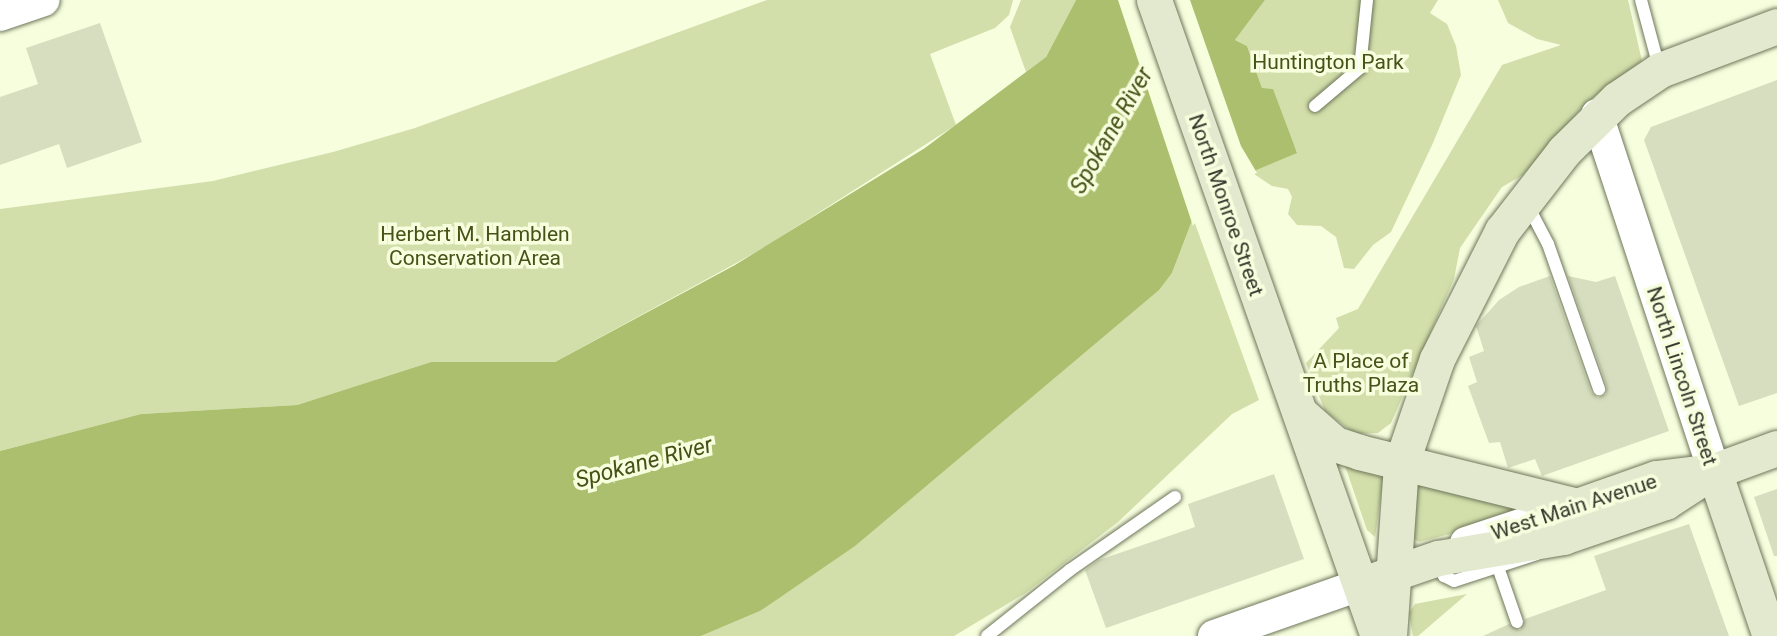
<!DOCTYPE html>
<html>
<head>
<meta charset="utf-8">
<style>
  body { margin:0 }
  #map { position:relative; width:1777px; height:636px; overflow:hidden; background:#f6fede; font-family:Roboto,sans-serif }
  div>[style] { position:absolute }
  .green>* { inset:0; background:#d2dfaa }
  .water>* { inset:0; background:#acbf6f }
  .pier>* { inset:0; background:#f6fede }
  .building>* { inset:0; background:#d6debf }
  .roads { filter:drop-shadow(0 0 2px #6e765a) drop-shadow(0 0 2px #6e765a) }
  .service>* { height:12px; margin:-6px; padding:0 6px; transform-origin:6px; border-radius:6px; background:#fff }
  .tertiary>* { height:32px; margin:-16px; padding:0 16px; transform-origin:16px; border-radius:16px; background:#fff }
  .secondary>* { height:35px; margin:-17.5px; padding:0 17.5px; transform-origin:17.5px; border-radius:17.5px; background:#e3e9ce }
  span { translate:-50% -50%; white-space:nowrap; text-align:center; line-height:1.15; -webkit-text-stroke:7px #f6fede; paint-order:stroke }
  .park-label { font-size:21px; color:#475218 }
  .street-label { font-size:21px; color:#35382c }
  .water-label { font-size:23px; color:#465117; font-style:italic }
</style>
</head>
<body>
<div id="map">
  <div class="green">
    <i style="clip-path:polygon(767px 0,1013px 0,1009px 15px,995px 28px,930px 54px,956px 125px,760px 250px,555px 362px,431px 362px,297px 405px,141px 414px,0 451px,0 209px,213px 181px,333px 152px,415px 128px)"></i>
    <i style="clip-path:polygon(1021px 0,1076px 0,1046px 57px,1026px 72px,1010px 27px)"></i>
    <i style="clip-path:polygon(1265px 0,1438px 0,1430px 13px,1447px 24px,1456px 46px,1461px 75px,1433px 143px,1391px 232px,1373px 245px,1354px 269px,1344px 268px,1336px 237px,1321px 226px,1297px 225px,1288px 214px,1292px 197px,1288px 189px,1272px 186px,1251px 172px,1297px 152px,1262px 88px,1247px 46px,1235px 40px)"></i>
    <i style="clip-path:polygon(1498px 0,1628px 0,1642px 61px,1587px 102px,1523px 175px,1502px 187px,1460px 248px,1454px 279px,1391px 423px,1378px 433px,1355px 434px,1325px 411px,1306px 363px,1339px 328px,1336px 318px,1358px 309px,1502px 65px,1561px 45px,1537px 39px,1508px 23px)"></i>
    <i style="clip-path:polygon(1193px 218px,1259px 400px,1232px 414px,1118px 522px,1024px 594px,954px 636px,701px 636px,760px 611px,1158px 290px,1172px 273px)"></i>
    <i style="clip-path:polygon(1343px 460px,1384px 473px,1375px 537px,1367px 530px)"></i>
    <i style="clip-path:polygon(1419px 483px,1526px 507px,1527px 514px,1419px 542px,1413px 538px,1413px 489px)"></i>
    <i style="clip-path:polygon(1467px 594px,1418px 636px,1413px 636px,1409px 613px,1415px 604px)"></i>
  </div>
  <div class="water">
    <i style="clip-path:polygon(1076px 0,1265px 0,1235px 40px,1247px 46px,1262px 88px,1273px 89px,1297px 153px,1230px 181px,1193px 218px,1172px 273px,1159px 290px,855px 546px,760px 611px,701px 636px,0 636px,0 451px,141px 414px,297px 405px,431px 362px,555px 362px,735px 265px,925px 148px,1046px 57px)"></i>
  </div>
  <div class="pier">
    <i style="clip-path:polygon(1118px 0,1190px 0,1241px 146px,1257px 173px,1231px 184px,1205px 208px,1193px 226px)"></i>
  </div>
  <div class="building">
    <i style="clip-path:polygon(100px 23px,142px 142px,67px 168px,59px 144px,0 165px,0 97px,38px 84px,26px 48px)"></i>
    <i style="clip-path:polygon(1777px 80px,1777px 393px,1739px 406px,1644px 140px,1651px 127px)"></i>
    <i style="clip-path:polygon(1550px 276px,1591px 392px,1598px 398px,1606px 394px,1607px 386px,1568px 276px,1596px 282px,1615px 276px,1669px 431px,1542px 476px,1535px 459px,1508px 468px,1500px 442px,1489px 443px,1468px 386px,1477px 382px,1469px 357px,1484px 351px,1476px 326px,1499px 300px,1519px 287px)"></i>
    <i style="clip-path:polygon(1274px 474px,1304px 559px,1106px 628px,1085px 570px,1099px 560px,1195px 527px,1188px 504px)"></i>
    <i style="clip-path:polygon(1777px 489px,1777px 556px,1774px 556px,1754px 497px)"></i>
    <i style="clip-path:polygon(1689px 524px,1729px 636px,1483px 636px,1509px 624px,1520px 630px,1525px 619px,1606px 590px,1594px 556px)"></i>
  </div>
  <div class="roads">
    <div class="service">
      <i style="left:1641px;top:0;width:69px;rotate:75deg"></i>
      <i style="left:1315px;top:106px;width:59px;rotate:-40.2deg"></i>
      <i style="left:1360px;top:68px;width:68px;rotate:-84.1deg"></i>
      <i style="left:1527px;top:204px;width:45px;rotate:62.3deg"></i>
      <i style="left:1548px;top:244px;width:154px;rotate:70.6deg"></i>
      <i style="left:1439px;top:559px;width:18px;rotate:74deg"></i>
      <i style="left:1444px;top:576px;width:11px;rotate:27deg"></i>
      <i style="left:1454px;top:581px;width:87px;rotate:-18deg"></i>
      <i style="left:1499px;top:570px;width:55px;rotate:70.9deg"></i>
      <i style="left:987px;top:636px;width:106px;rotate:-38.5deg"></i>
      <i style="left:1070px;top:570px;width:128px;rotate:-34.8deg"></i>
    </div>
    <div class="tertiary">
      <i style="left:0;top:15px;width:46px;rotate:-18.8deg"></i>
      <i style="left:1597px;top:115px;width:375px;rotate:71.8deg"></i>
      <i style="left:1466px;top:543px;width:117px;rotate:-18.4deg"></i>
      <i style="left:1214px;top:636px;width:155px;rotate:-19.3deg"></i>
    </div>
    <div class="secondary">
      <i style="left:1154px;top:0;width:674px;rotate:70.6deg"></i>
      <i style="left:1300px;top:413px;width:47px;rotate:41.5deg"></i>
      <i style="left:1335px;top:444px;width:25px;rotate:18deg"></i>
      <i style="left:1359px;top:452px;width:225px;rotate:13.9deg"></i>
      <i style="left:1577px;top:506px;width:84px;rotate:-19.5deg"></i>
      <i style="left:1656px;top:478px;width:58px;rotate:-6.9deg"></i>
      <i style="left:1714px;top:471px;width:67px;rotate:-20.1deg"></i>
      <i style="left:1714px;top:471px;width:174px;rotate:71.3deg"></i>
      <i style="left:1374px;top:580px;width:68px;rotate:-19deg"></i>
      <i style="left:1438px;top:558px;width:127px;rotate:-9.5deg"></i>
      <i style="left:1563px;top:537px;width:108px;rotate:-18.9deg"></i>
      <i style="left:1665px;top:502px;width:48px;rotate:-33deg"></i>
      <i style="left:1389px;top:636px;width:172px;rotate:-86deg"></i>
      <i style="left:1401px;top:464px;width:111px;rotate:-71.1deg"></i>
      <i style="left:1437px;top:359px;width:144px;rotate:-63.1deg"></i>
      <i style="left:1502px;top:231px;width:101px;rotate:-52.2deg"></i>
      <i style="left:1564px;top:151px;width:74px;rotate:-44.5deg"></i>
      <i style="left:1617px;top:99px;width:52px;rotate:-34deg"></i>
      <i style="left:1660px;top:70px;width:125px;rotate:-20.6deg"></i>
    </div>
  </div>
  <div class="park-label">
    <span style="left:1328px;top:62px">Huntington Park</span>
    <span style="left:475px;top:246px">Herbert M. Hamblen<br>Conservation Area</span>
    <span style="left:1361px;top:373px">A Place of<br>Truths Plaza</span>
  </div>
  <div class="street-label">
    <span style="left:1226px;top:205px;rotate:71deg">North Monroe Street</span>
    <span style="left:1682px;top:376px;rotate:72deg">North Lincoln Street</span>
    <span style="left:1574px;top:507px;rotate:-18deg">West Main Avenue</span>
  </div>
  <div class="water-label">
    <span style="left:1112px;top:131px;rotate:-60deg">Spokane River</span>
    <span style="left:644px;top:463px;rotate:-15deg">Spokane River</span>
  </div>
</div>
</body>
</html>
